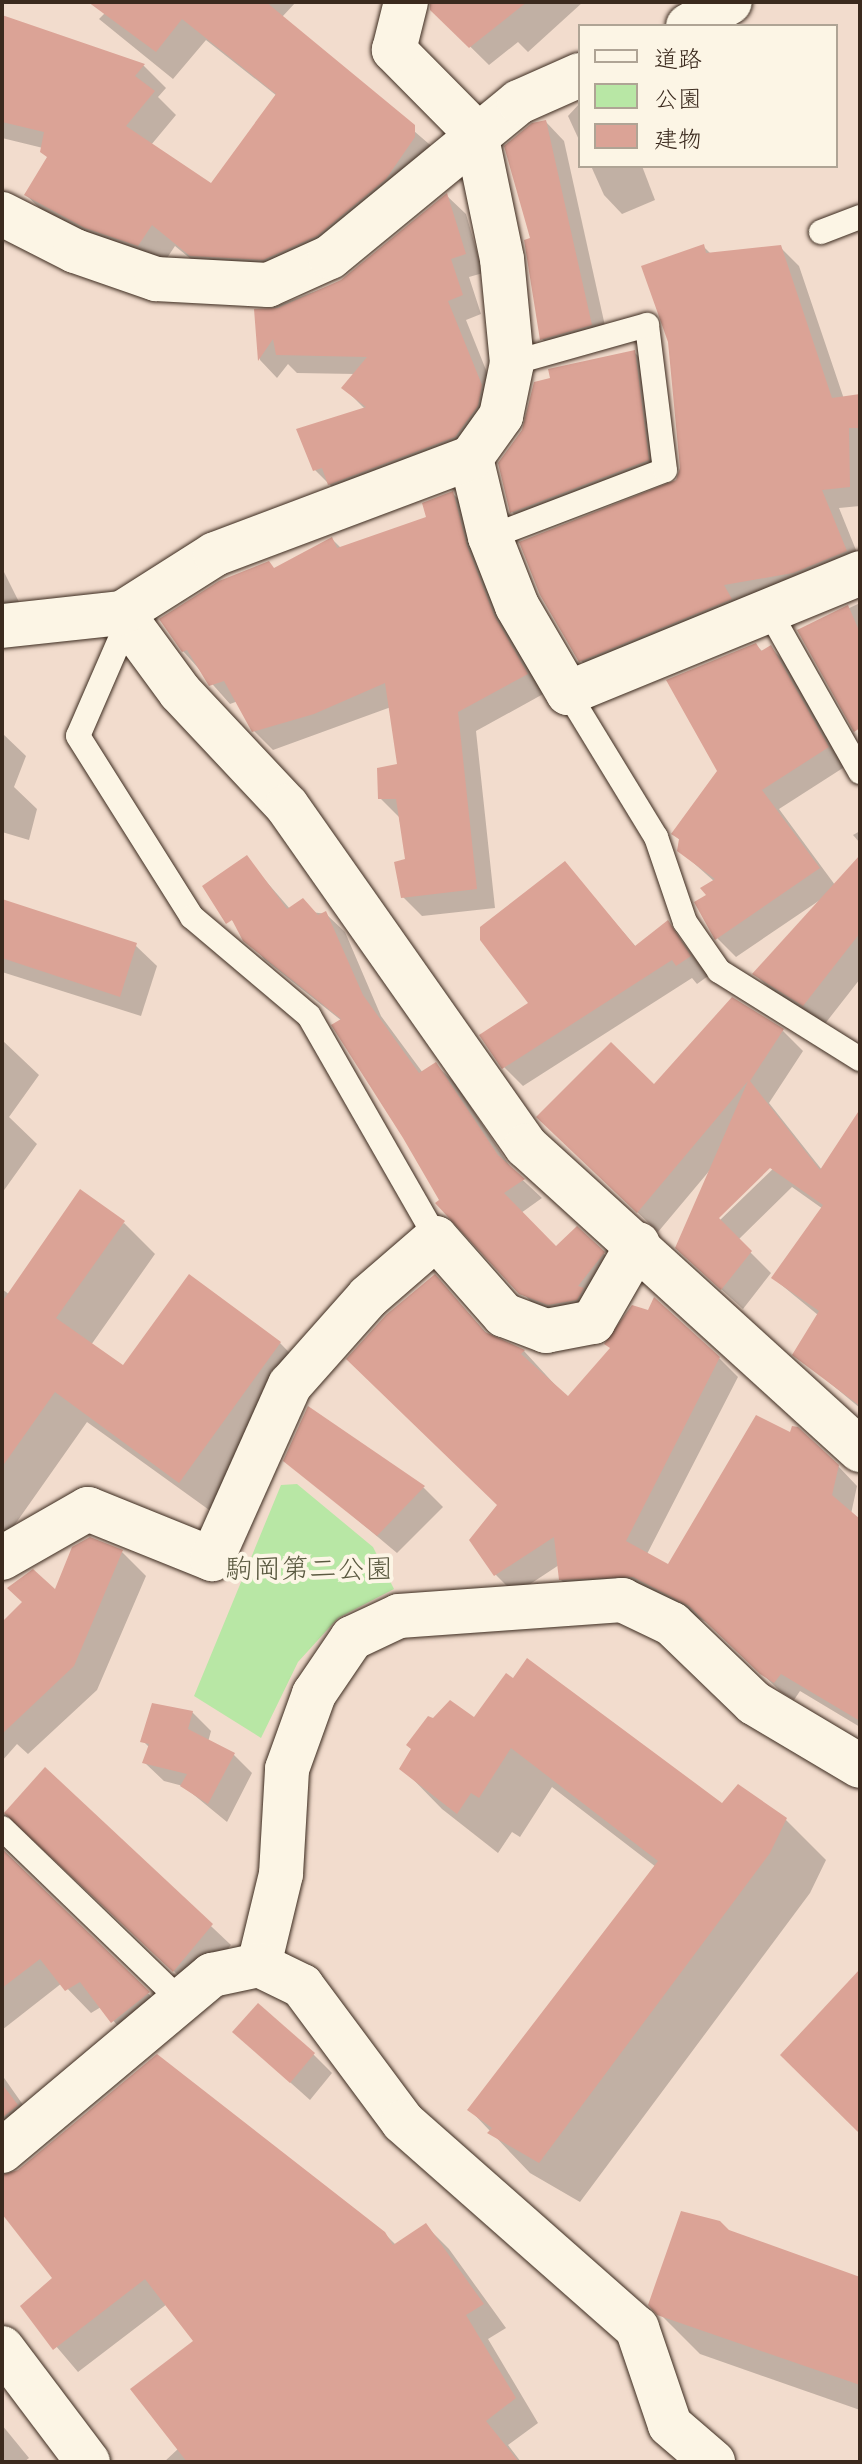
<!DOCTYPE html>
<html>
<head>
<meta charset="utf-8">
<style>
  body { margin:0 }
  #map { position:relative; width:862px; height:2464px; overflow:hidden; background:#f2dccd; font-family:Itim,"Klee One",sans-serif }
  div>[style] { position:absolute }
  .green>* { inset:0; background:#b8e7a5 }
  .shadow>* { inset:0; background:#0003 }
  .building>* { inset:0; background:#dba396 }
  .roads { filter:drop-shadow(0 0 2px #3b2a1e) drop-shadow(0 0 2px #3b2a1e) }
  .service>* { height:24px; margin:-12px; padding:0 12px; transform-origin:12px; border-radius:12px; background:#fcf5e5 }
  .minor>* { height:44px; margin:-22px; padding:0 22px; transform-origin:22px; border-radius:22px; background:#fcf5e5 }
  .secondary>* { height:44px; margin:-22px; padding:0 22px; transform-origin:22px; border-radius:22px; background:#fcf5e5 }
  span { translate:-50% -50%; white-space:nowrap; text-align:center; line-height:1.15; -webkit-text-stroke:8px #fcf5e5; paint-order:stroke }
  .park-label { font-size:28px; color:#5a5940 }
  .frame { position:absolute; inset:0; border:4px solid #3b2a1e; pointer-events:none }
  .legend { position:absolute; left:578px; top:24px; width:260px; height:144px; box-sizing:border-box; background:#fcf5e5; border:2px solid #afa495; margin:0; padding:10px 14px; list-style:none; font-size:24px; color:#3b2a1e }
  .legend li { display:flex; align-items:center; gap:16px; height:40px }
  .legend b { width:40px; border:2px solid #afa495 }
</style>
</head>
<body>
<div id="map">
  <div class="green">
    <i style="clip-path:polygon(297px 1484px,373px 1547px,394px 1589px,338px 1618px,298px 1662px,261px 1738px,194px 1696px,281px 1485px)"></i>
  </div>
  <div class="shadow">
    <i style="clip-path:polygon(116px 2px,296px 2px,282px 17px,436px 150px,339px 258px,214px 278px,175px 246px,161px 267px,49px 217px,26px 195px,49px 158px,43px 148px,2px 138px,2px 17px,144px 66px,166px 88px,158px 97px,176px 115px,151px 145px,211px 185px,277px 96px,206px 40px,173px 79px,99px 19px)"></i>
    <i style="clip-path:polygon(434px 2px,583px 2px,528px 52px,518px 42px,489px 65px,432px 9px)"></i>
    <i style="clip-path:polygon(580px 103px,580px 142px,568px 116px)"></i>
    <i style="clip-path:polygon(546px 122px,564px 141px,609px 344px,561px 357px,542px 339px)"></i>
    <i style="clip-path:polygon(591px 166px,642px 166px,655px 200px,622px 214px,604px 195px)"></i>
    <i style="clip-path:polygon(447px 196px,466px 214px,483px 273px,469px 277px,481px 314px,466px 320px,500px 405px,496px 425px,334px 489px,315px 470px,366px 410px,344px 388px,355px 374px,297px 373px,288px 364px,277px 378px,260px 360px,256px 314px,342px 281px)"></i>
    <i style="clip-path:polygon(703px 246px,712px 255px,780px 247px,799px 266px,844px 399px,860px 396px,860px 506px,839px 508px,860px 560px,599px 679px,580px 660px,681px 476px)"></i>
    <i style="clip-path:polygon(634px 352px,653px 371px,667px 479px,531px 531px,512px 512px,524px 431px,553px 380px,550px 370px)"></i>
    <i style="clip-path:polygon(453px 494px,472px 512px,545px 693px,476px 731px,495px 908px,422px 916px,403px 897px,407px 860px,399px 817px,380px 798px,399px 766px,391px 707px,273px 750px,254px 731px,238px 701px,230px 704px,183px 651px,275px 570px,332px 539px,341px 548px,429px 518px)"></i>
    <i style="clip-path:polygon(2px 568px,19px 602px,2px 610px)"></i>
    <i style="clip-path:polygon(860px 603px,860px 729px,800px 631px)"></i>
    <i style="clip-path:polygon(756px 645px,763px 652px,771px 648px,790px 667px,846px 766px,779px 809px,835px 885px,860px 858px,860px 979px,824px 1025px,775px 994px,755px 974px,820px 900px,736px 957px,717px 938px,709px 895px,715px 882px,679px 850px,681px 841px,673px 834px,719px 771px)"></i>
    <i style="clip-path:polygon(2px 733px,26px 756px,14px 787px,37px 809px,29px 840px,2px 832px)"></i>
    <i style="clip-path:polygon(860px 831px,860px 843px,853px 835px)"></i>
    <i style="clip-path:polygon(246px 858px,290px 909px,326px 914px,345px 932px,381px 1016px,423px 1073px,436px 1065px,455px 1083px,513px 1171px,542px 1198px,521px 1213px,556px 1249px,603px 1253px,622px 1271px,597px 1304px,540px 1312px,441px 1200px,342px 1021px,264px 959px,205px 887px)"></i>
    <i style="clip-path:polygon(565px 864px,637px 948px,668px 922px,708px 976px,697px 984px,692px 978px,523px 1086px,504px 1067px,531px 1004px)"></i>
    <i style="clip-path:polygon(2px 901px,135px 945px,157px 966px,141px 1016px,2px 972px)"></i>
    <i style="clip-path:polygon(evenodd,783px 1031px,803px 1051px,769px 1103px,822px 1170px,860px 1113px,860px 1408px,795px 1354px,818px 1315px,773px 1278px,823px 1209px,792px 1187px,738px 1240px,771px 1273px,743px 1309px,698px 1268px,710px 1170px,658px 1232px,559px 1137px,654px 1087px,783px 1031px,776px 1160px,779px 1163px,718px 1222px,718px 1216px,776px 1160px)"></i>
    <i style="clip-path:polygon(2px 1040px,39px 1075px,9px 1117px,37px 1144px,2px 1193px)"></i>
    <i style="clip-path:polygon(124px 1223px,155px 1254px,91px 1345px,123px 1367px,280px 1343px,311px 1375px,212px 1512px,87px 1422px,4px 1540px,2px 1289px,10px 1295px)"></i>
    <i style="clip-path:polygon(453px 1296px,488px 1335px,524px 1351px,568px 1399px,719px 1358px,738px 1377px,647px 1554px,669px 1566px,838px 1466px,857px 1486px,851px 1514px,860px 1521px,860px 1727px,800px 1691px,794px 1700px,781px 1692px,710px 1624px,653px 1596px,579px 1598px,560px 1579px,559px 1565px,515px 1594px,496px 1575px,471px 1540px,499px 1506px)"></i>
    <i style="clip-path:polygon(309px 1409px,424px 1488px,443px 1507px,397px 1553px,286px 1460px)"></i>
    <i style="clip-path:polygon(90px 1539px,122px 1552px,146px 1576px,97px 1690px,28px 1754px,17px 1744px,2px 1761px,2px 1625px,24px 1603px,9px 1588px,33px 1571px,56px 1593px)"></i>
    <i style="clip-path:polygon(192px 1712px,211px 1731px,208px 1742px,233px 1754px,252px 1773px,227px 1822px,183px 1786px,164px 1781px,145px 1763px,150px 1748px,143px 1741px)"></i>
    <i style="clip-path:polygon(475px 1719px,722px 1806px,786px 1820px,826px 1860px,810px 1893px,580px 2202px,530px 2173px,470px 2110px,656px 1867px,552px 1787px,520px 1837px,512px 1832px,498px 1853px,442px 1809px,402px 1768px)"></i>
    <i style="clip-path:polygon(46px 1770px,231px 1945px,193px 1989px,25px 1832px)"></i>
    <i style="clip-path:polygon(2px 1849px,172px 2017px,136px 2046px,101px 2007px,91px 2013px,62px 1983px,2px 2030px)"></i>
    <i style="clip-path:polygon(234px 2032px,313px 2054px,332px 2073px,310px 2100px)"></i>
    <i style="clip-path:polygon(2px 2075px,40px 2129px,9px 2156px,2px 2175px,384px 2233px,396px 2245px,425px 2225px,449px 2249px,506px 2328px,488px 2339px,538px 2423px,508px 2445px,521px 2462px,164px 2462px,179px 2448px,195px 2341px,167px 2304px,78px 2372px,22px 2306px,55px 2278px,2px 2211px)"></i>
    <i style="clip-path:polygon(728px 2232px,860px 2279px,860px 2410px,700px 2354px,659px 2313px)"></i>
    <i style="clip-path:polygon(2px 2425px,29px 2458px,24px 2462px,2px 2462px)"></i>
  </div>
  <div class="building">
    <i style="clip-path:polygon(88px 2px,266px 2px,415px 125px,415px 137px,386px 179px,317px 236px,263px 260px,190px 256px,152px 225px,138px 246px,85px 228px,24px 195px,47px 157px,40px 152px,44px 132px,2px 122px,2px 15px,145px 64px,135px 76px,155px 91px,126px 126px,211px 183px,276px 94px,182px 19px,156px 52px)"></i>
    <i style="clip-path:polygon(430px 2px,527px 2px,469px 48px,430px 10px)"></i>
    <i style="clip-path:polygon(546px 120px,592px 325px,540px 340px,524px 240px,530px 238px,504px 146px,532px 123px)"></i>
    <i style="clip-path:polygon(447px 193px,466px 254px,451px 259px,463px 295px,448px 301px,482px 385px,478px 406px,455px 437px,328px 485px,322px 468px,313px 471px,296px 429px,366px 407px,341px 388px,367px 357px,276px 355px,273px 339px,258px 361px,254px 309px,278px 308px,341px 280px)"></i>
    <i style="clip-path:polygon(704px 244px,706px 253px,781px 245px,832px 398px,860px 394px,860px 428px,849px 428px,850px 487px,822px 490px,847px 551px,793px 573px,724px 585px,732px 599px,579px 662px,540px 595px,519px 542px,676px 480px,680px 468px,668px 342px,641px 266px)"></i>
    <i style="clip-path:polygon(635px 350px,649px 460px,510px 513px,498px 463px,522px 430px,534px 382px,550px 378px,548px 369px)"></i>
    <i style="clip-path:polygon(453px 491px,467px 546px,494px 615px,528px 674px,458px 712px,477px 889px,401px 898px,394px 862px,405px 859px,396px 799px,378px 799px,377px 768px,397px 764px,385px 683px,314px 714px,252px 732px,224px 681px,209px 686px,187px 650px,182px 652px,159px 619px,219px 581px,269px 561px,274px 568px,332px 537px,337px 548px,426px 517px,422px 503px)"></i>
    <i style="clip-path:polygon(848px 605px,860px 633px,860px 728px,854px 732px,797px 630px)"></i>
    <i style="clip-path:polygon(756px 643px,761px 651px,771px 645px,829px 747px,762px 790px,820px 868px,715px 940px,694px 902px,706px 895px,700px 888px,715px 879px,677px 851px,679px 839px,671px 834px,717px 771px,666px 680px)"></i>
    <i style="clip-path:polygon(247px 855px,287px 909px,303px 898px,318px 915px,326px 911px,363px 995px,419px 1073px,436px 1062px,498px 1155px,525px 1179px,504px 1193px,556px 1246px,577px 1226px,605px 1252px,578px 1286px,584px 1288px,577px 1300px,548px 1305px,519px 1294px,435px 1203px,439px 1200px,403px 1138px,331px 1025px,341px 1019px,243px 941px,232px 920px,226px 924px,202px 886px)"></i>
    <i style="clip-path:polygon(860px 855px,860px 933px,803px 1006px,752px 974px)"></i>
    <i style="clip-path:polygon(565px 861px,635px 946px,668px 920px,691px 956px,676px 966px,672px 960px,502px 1069px,479px 1035px,528px 1003px,480px 940px,480px 927px)"></i>
    <i style="clip-path:polygon(2px 899px,137px 943px,120px 997px,2px 958px)"></i>
    <i style="clip-path:polygon(732px 997px,784px 1029px,750px 1081px,820px 1170px,860px 1109px,860px 1406px,792px 1355px,819px 1311px,771px 1278px,823px 1205px,770px 1168px,719px 1218px,752px 1251px,721px 1290px,675px 1248px,748px 1081px,637px 1213px,536px 1117px,611px 1042px,654px 1084px)"></i>
    <i style="clip-path:polygon(80px 1189px,125px 1221px,56px 1318px,123px 1365px,189px 1274px,281px 1342px,179px 1483px,55px 1392px,2px 1467px,2px 1302px)"></i>
    <i style="clip-path:polygon(435px 1274px,485px 1332px,525px 1350px,521px 1354px,568px 1396px,610px 1348px,604px 1344px,632px 1305px,648px 1310px,654px 1297px,720px 1357px,626px 1541px,668px 1564px,756px 1415px,790px 1432px,792px 1426px,798px 1427px,839px 1465px,832px 1495px,860px 1519px,860px 1721px,781px 1674px,774px 1683px,760px 1674px,689px 1606px,633px 1577px,559px 1580px,554px 1537px,494px 1576px,469px 1540px,497px 1505px,346px 1359px,386px 1315px)"></i>
    <i style="clip-path:polygon(308px 1406px,425px 1486px,377px 1536px,283px 1461px)"></i>
    <i style="clip-path:polygon(90px 1537px,123px 1550px,74px 1666px,2px 1734px,2px 1622px,22px 1602px,7px 1588px,33px 1569px,55px 1589px,72px 1547px)"></i>
    <i style="clip-path:polygon(527px 1658px,722px 1803px,738px 1784px,787px 1818px,770px 1853px,539px 2163px,487px 2133px,492px 2128px,467px 2110px,658px 1861px,511px 1748px,479px 1798px,471px 1793px,457px 1814px,399px 1769px,411px 1749px,406px 1745px,428px 1716px,433px 1718px,450px 1700px,474px 1717px,506px 1673px,513px 1678px)"></i>
    <i style="clip-path:polygon(152px 1703px,193px 1711px,188px 1729px,235px 1753px,208px 1804px,180px 1786px,187px 1774px,142px 1763px,149px 1744px,140px 1742px)"></i>
    <i style="clip-path:polygon(45px 1767px,213px 1924px,173px 1972px,4px 1813px)"></i>
    <i style="clip-path:polygon(2px 1849px,150px 1992px,111px 2023px,80px 1982px,65px 1991px,40px 1959px,2px 1988px)"></i>
    <i style="clip-path:polygon(860px 1969px,860px 2134px,780px 2055px)"></i>
    <i style="clip-path:polygon(258px 2003px,315px 2053px,290px 2083px,232px 2032px)"></i>
    <i style="clip-path:polygon(157px 2054px,385px 2232px,393px 2245px,426px 2223px,484px 2304px,466px 2315px,516px 2398px,486px 2421px,519px 2462px,187px 2462px,130px 2389px,193px 2341px,145px 2279px,53px 2350px,20px 2306px,52px 2278px,2px 2214px,2px 2175px,18px 2170px)"></i>
    <i style="clip-path:polygon(2px 2084px,18px 2105px,2px 2118px)"></i>
    <i style="clip-path:polygon(681px 2211px,720px 2221px,729px 2230px,860px 2277px,860px 2385px,657px 2315px,648px 2305px)"></i>
  </div>
  <div class="roads">
    <div class="service">
      <i style="left:821px;top:232px;width:42px;rotate:-21deg"></i>
      <i style="left:490px;top:537px;width:187px;rotate:-20.9deg"></i>
      <i style="left:665px;top:470px;width:146px;rotate:-97.1deg"></i>
      <i style="left:647px;top:325px;width:140px;rotate:164.3deg"></i>
      <i style="left:769px;top:611px;width:185px;rotate:60.5deg"></i>
      <i style="left:128px;top:621px;width:125px;rotate:113.5deg"></i>
      <i style="left:78px;top:736px;width:214px;rotate:57.8deg"></i>
      <i style="left:192px;top:917px;width:153px;rotate:40.2deg"></i>
      <i style="left:309px;top:1016px;width:256px;rotate:60.2deg"></i>
      <i style="left:568px;top:693px;width:169px;rotate:58.6deg"></i>
      <i style="left:656px;top:837px;width:90px;rotate:71.2deg"></i>
      <i style="left:685px;top:922px;width:60px;rotate:55.2deg"></i>
      <i style="left:719px;top:971px;width:166px;rotate:32deg"></i>
      <i style="left:2px;top:1828px;width:249px;rotate:44deg"></i>
    </div>
    <div class="minor">
      <i style="left:688px;top:26px;width:48px;rotate:-29.7deg"></i>
      <i style="left:2px;top:214px;width:82px;rotate:26.9deg"></i>
      <i style="left:75px;top:251px;width:86px;rotate:19.1deg"></i>
      <i style="left:156px;top:279px;width:112px;rotate:3.1deg"></i>
      <i style="left:268px;top:285px;width:68px;rotate:-24.3deg"></i>
      <i style="left:330px;top:257px;width:244px;rotate:-39.4deg"></i>
      <i style="left:519px;top:102px;width:67px;rotate:-23.9deg"></i>
      <i style="left:471px;top:458px;width:81px;rotate:76.5deg"></i>
      <i style="left:490px;top:537px;width:74px;rotate:68.6deg"></i>
      <i style="left:517px;top:606px;width:101px;rotate:59.6deg"></i>
      <i style="left:568px;top:693px;width:316px;rotate:-22.3deg"></i>
      <i style="left:122px;top:613px;width:98px;rotate:53.7deg"></i>
      <i style="left:180px;top:692px;width:156px;rotate:46.8deg"></i>
      <i style="left:287px;top:806px;width:416px;rotate:54.9deg"></i>
      <i style="left:526px;top:1146px;width:452px;rotate:42.3deg"></i>
      <i style="left:2px;top:626px;width:121px;rotate:-6.2deg"></i>
      <i style="left:122px;top:613px;width:110px;rotate:-32.4deg"></i>
      <i style="left:215px;top:554px;width:273px;rotate:-20.6deg"></i>
      <i style="left:471px;top:458px;width:52px;rotate:-54.5deg"></i>
      <i style="left:501px;top:416px;width:54px;rotate:-78.3deg"></i>
      <i style="left:512px;top:363px;width:104px;rotate:-95.5deg"></i>
      <i style="left:502px;top:259px;width:129px;rotate:-101.7deg"></i>
      <i style="left:476px;top:133px;width:117px;rotate:-134.7deg"></i>
      <i style="left:394px;top:50px;width:49px;rotate:-76deg"></i>
      <i style="left:2px;top:1558px;width:99px;rotate:-29.7deg"></i>
      <i style="left:88px;top:1509px;width:134px;rotate:22deg"></i>
      <i style="left:212px;top:1559px;width:191px;rotate:-65.9deg"></i>
      <i style="left:290px;top:1385px;width:118px;rotate:-48.4deg"></i>
      <i style="left:368px;top:1297px;width:90px;rotate:-40.9deg"></i>
      <i style="left:436px;top:1238px;width:103px;rotate:48.6deg"></i>
      <i style="left:504px;top:1315px;width:45px;rotate:20.9deg"></i>
      <i style="left:546px;top:1331px;width:48px;rotate:-10.8deg"></i>
      <i style="left:593px;top:1322px;width:90px;rotate:-60deg"></i>
      <i style="left:259px;top:1965px;width:94px;rotate:-76.4deg"></i>
      <i style="left:281px;top:1874px;width:105px;rotate:-86.7deg"></i>
      <i style="left:287px;top:1769px;width:80px;rotate:-70.2deg"></i>
      <i style="left:314px;top:1694px;width:68px;rotate:-55.8deg"></i>
      <i style="left:352px;top:1638px;width:52px;rotate:-25.1deg"></i>
      <i style="left:399px;top:1616px;width:224px;rotate:-4.1deg"></i>
      <i style="left:622px;top:1600px;width:55px;rotate:25.6deg"></i>
      <i style="left:672px;top:1624px;width:114px;rotate:43.9deg"></i>
      <i style="left:754px;top:1703px;width:123px;rotate:30.7deg"></i>
      <i style="left:2px;top:2151px;width:274px;rotate:-40deg"></i>
      <i style="left:212px;top:1975px;width:48px;rotate:-12deg"></i>
      <i style="left:259px;top:1965px;width:48px;rotate:26deg"></i>
      <i style="left:302px;top:1986px;width:169px;rotate:53.4deg"></i>
      <i style="left:403px;top:2122px;width:312px;rotate:41.4deg"></i>
      <i style="left:637px;top:2328px;width:102px;rotate:71.2deg"></i>
      <i style="left:670px;top:2425px;width:57px;rotate:40.7deg"></i>
    </div>
    <div class="secondary">
      <i style="left:2px;top:2348px;width:143px;rotate:53deg"></i>
    </div>
  </div>
  <div class="park-label">
    <span style="left:309px;top:1568px">駒岡第二公園</span>
  </div>
  <div class="frame"></div>
  <ul class="legend">
  <li><b style="height:10px;background:#fcf5e5"></b>道路</li>
  <li><b style="height:22px;background:#b8e7a5"></b>公園</li>
  <li><b style="height:22px;background:#dba396"></b>建物</li>
  </ul>
</div>
</body>
</html>
